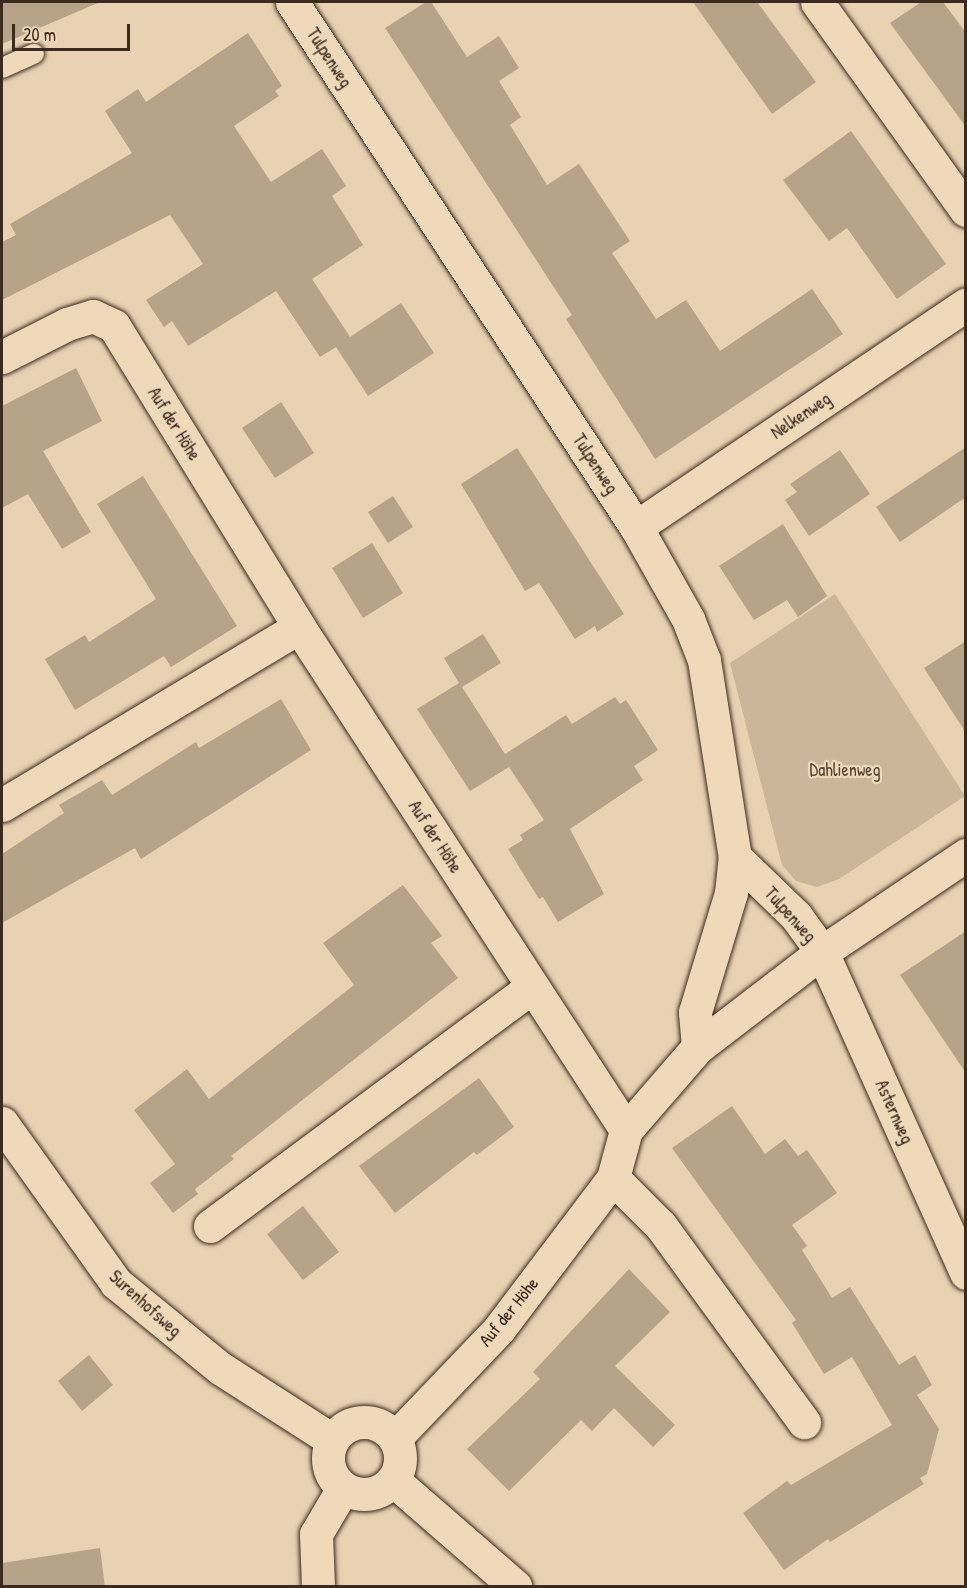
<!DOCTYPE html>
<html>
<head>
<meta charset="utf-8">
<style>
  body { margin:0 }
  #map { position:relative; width:967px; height:1588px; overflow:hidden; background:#e8d2b2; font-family:"Patrick Hand",sans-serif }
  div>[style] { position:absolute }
  .green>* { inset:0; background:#cbb699 }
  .building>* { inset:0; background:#b7a388 }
  .roads { filter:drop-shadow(0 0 2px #3b2a1e) drop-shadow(0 0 2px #3b2a1e) }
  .service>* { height:20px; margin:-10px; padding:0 10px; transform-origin:10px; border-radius:10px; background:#efd9b8 }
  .minor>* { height:33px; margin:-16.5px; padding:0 16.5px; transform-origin:16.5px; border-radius:16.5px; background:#efd9b8 }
  .minor>.ring { margin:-16.5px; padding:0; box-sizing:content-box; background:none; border:33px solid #efd9b8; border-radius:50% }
  span { translate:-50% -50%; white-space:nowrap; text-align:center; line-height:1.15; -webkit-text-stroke:4.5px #efd9b8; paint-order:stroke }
  .street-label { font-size:18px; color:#3b2a1e }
  .park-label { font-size:18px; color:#584637 }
  .frame { position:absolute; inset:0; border:3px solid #3b2a1e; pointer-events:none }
  .scale { position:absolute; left:12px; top:24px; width:118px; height:27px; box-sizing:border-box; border:3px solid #3b2a1e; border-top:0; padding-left:8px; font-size:18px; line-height:21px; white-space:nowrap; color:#3b2a1e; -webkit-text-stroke:4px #efd9b8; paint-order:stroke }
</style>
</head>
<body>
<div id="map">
  <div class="green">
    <i style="clip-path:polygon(835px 594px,965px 796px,839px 879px,817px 887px,796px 881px,782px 865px,730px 663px)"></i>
  </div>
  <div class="building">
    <i style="clip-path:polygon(2px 2px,100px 2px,2px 44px)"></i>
    <i style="clip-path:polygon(426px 2px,431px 2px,467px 57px,499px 36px,519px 68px,499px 81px,521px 117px,510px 125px,547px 185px,579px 164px,630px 241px,612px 253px,656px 319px,686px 300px,720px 351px,812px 289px,843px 334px,655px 459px,566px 319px,572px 315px,385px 28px)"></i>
    <i style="clip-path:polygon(693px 2px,757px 2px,816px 82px,772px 114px)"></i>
    <i style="clip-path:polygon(921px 2px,943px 2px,966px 33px,966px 127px,890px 23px)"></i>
    <i style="clip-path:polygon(248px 33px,282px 86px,275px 91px,279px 96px,234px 126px,271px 182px,322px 149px,346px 186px,332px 196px,363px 245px,312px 279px,350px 337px,401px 303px,434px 353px,368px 396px,336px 347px,320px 357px,276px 291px,188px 346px,172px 321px,164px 327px,146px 300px,203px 264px,170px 215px,2px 300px,2px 242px,16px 235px,10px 224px,132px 153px,105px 111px,138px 89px,146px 102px)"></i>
    <i style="clip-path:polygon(851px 131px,946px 264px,897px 299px,847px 228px,829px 241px,783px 180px)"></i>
    <i style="clip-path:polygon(76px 368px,102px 421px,43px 451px,91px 532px,62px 549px,28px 494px,2px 508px,2px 406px)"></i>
    <i style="clip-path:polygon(281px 402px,314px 453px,275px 478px,242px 428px)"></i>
    <i style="clip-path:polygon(966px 447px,966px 497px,900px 542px,876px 507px)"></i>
    <i style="clip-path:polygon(517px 448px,624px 614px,597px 632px,595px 626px,575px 639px,539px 583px,525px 591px,461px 484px)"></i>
    <i style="clip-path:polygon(840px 450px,870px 494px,809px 536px,785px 500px,797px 492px,790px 484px)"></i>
    <i style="clip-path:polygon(143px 476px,237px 626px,171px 667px,164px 656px,75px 710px,45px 659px,85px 635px,89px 642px,156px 599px,97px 504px)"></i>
    <i style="clip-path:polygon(393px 496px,413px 527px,388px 543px,368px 512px)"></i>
    <i style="clip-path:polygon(783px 524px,827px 596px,798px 617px,787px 600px,754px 620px,719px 566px)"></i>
    <i style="clip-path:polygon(372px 543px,403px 593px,363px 618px,332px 568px)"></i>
    <i style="clip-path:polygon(483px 634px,501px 663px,462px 687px,505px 754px,566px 715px,572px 724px,615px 697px,620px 704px,626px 700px,658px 750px,634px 766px,643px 780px,570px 829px,604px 894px,558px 922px,543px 897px,539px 899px,508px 849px,523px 840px,520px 835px,544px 820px,509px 767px,470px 791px,417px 709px,459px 683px,444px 658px)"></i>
    <i style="clip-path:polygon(966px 641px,966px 733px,924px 668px)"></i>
    <i style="clip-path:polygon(281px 699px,311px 750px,141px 859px,135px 848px,2px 923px,2px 854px,64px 813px,59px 805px,102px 780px,112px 795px,196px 742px,199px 748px)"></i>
    <i style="clip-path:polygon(403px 885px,442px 936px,431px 943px,458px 978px,231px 1156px,234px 1159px,195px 1189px,198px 1194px,173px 1213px,150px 1183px,175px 1164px,134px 1110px,187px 1069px,209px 1099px,354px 985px,323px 943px)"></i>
    <i style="clip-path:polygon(966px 931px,966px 1073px,900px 975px)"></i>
    <i style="clip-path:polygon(479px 1078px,514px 1127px,477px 1155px,474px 1152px,395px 1213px,359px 1166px)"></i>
    <i style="clip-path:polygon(732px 1106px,765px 1154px,785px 1139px,798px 1156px,807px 1150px,837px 1193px,792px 1225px,807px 1246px,802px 1250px,832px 1298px,850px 1287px,899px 1365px,915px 1355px,932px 1385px,917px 1395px,939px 1429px,927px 1474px,920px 1478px,924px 1484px,830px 1542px,828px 1539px,784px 1570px,743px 1513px,787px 1481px,791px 1485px,892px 1425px,852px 1357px,824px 1374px,792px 1323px,796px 1320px,672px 1148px)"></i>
    <i style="clip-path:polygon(303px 1206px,339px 1252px,303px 1280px,267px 1234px)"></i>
    <i style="clip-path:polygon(629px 1269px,670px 1312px,615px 1366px,675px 1425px,653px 1447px,614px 1408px,592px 1431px,581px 1420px,509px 1491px,467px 1449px,540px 1379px,533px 1372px)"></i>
    <i style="clip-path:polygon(89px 1355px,113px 1385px,82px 1411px,58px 1381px)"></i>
    <i style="clip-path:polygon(100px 1548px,105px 1587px,2px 1587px,2px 1563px)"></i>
  </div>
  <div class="roads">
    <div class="service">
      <i style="left:2px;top:68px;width:35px;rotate:-24deg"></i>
    </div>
    <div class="minor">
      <i style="left:292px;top:2px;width:628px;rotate:56.77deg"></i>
      <i style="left:636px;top:527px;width:106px;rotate:60.5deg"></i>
      <i style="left:688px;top:619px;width:44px;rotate:68.7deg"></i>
      <i style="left:704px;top:660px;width:199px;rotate:81.1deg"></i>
      <i style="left:735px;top:857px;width:85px;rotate:44deg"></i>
      <i style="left:796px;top:916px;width:44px;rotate:54.2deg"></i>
      <i style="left:822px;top:952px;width:352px;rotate:65.8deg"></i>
      <i style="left:817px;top:2px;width:256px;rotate:54.4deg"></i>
      <i style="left:2px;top:357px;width:73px;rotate:-26.9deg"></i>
      <i style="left:67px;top:324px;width:27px;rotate:-17deg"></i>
      <i style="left:93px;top:316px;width:23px;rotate:25deg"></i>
      <i style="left:114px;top:326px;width:353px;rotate:58.4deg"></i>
      <i style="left:299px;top:627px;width:600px;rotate:56.97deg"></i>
      <i style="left:636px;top:527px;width:398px;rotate:-34deg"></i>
      <i style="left:2px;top:805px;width:346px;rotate:-30.9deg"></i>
      <i style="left:698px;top:1047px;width:35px;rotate:-95deg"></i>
      <i style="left:695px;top:1012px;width:124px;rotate:-73.2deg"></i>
      <i style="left:731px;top:893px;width:36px;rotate:-84deg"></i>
      <i style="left:2px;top:1123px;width:196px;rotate:54.5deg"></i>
      <i style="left:116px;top:1283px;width:134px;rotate:39.3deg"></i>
      <i style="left:220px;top:1368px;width:133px;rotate:32.7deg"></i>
      <i style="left:613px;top:1178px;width:68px;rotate:45deg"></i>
      <i style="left:661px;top:1226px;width:243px;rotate:53.9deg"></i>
      <i style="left:210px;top:1226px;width:401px;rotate:-36.6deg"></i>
      <i class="ring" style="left:328px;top:1422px;width:39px;height:39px"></i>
      <i style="left:395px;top:1438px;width:151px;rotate:-46.3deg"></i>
      <i style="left:499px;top:1329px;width:189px;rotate:-52.9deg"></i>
      <i style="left:613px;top:1178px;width:50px;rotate:-74.8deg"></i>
      <i style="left:626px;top:1130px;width:110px;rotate:-49.1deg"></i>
      <i style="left:698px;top:1047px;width:156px;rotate:-37.5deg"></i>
      <i style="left:822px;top:952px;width:174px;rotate:-34deg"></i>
      <i style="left:393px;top:1480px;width:162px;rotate:41deg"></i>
      <i style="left:318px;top:1586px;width:52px;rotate:-92.2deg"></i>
      <i style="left:316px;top:1534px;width:53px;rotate:-59.6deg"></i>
    </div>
  </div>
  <div class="street-label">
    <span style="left:329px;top:58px;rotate:57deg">Tulpenweg</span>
    <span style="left:801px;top:416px;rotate:-34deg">Nelkenweg</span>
    <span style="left:174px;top:424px;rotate:58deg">Auf der Höhe</span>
    <span style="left:595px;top:464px;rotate:57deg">Tulpenweg</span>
    <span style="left:435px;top:837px;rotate:57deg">Auf der Höhe</span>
    <span style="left:790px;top:915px;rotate:48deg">Tulpenweg</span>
    <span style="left:894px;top:1112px;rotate:66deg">Asternweg</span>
    <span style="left:145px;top:1304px;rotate:42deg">Surenhofsweg</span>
    <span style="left:509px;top:1312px;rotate:-51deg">Auf der Höhe</span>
  </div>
  <div class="park-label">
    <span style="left:845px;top:770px">Dahlienweg</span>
  </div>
  <div class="frame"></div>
  <div class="scale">20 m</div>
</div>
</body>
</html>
